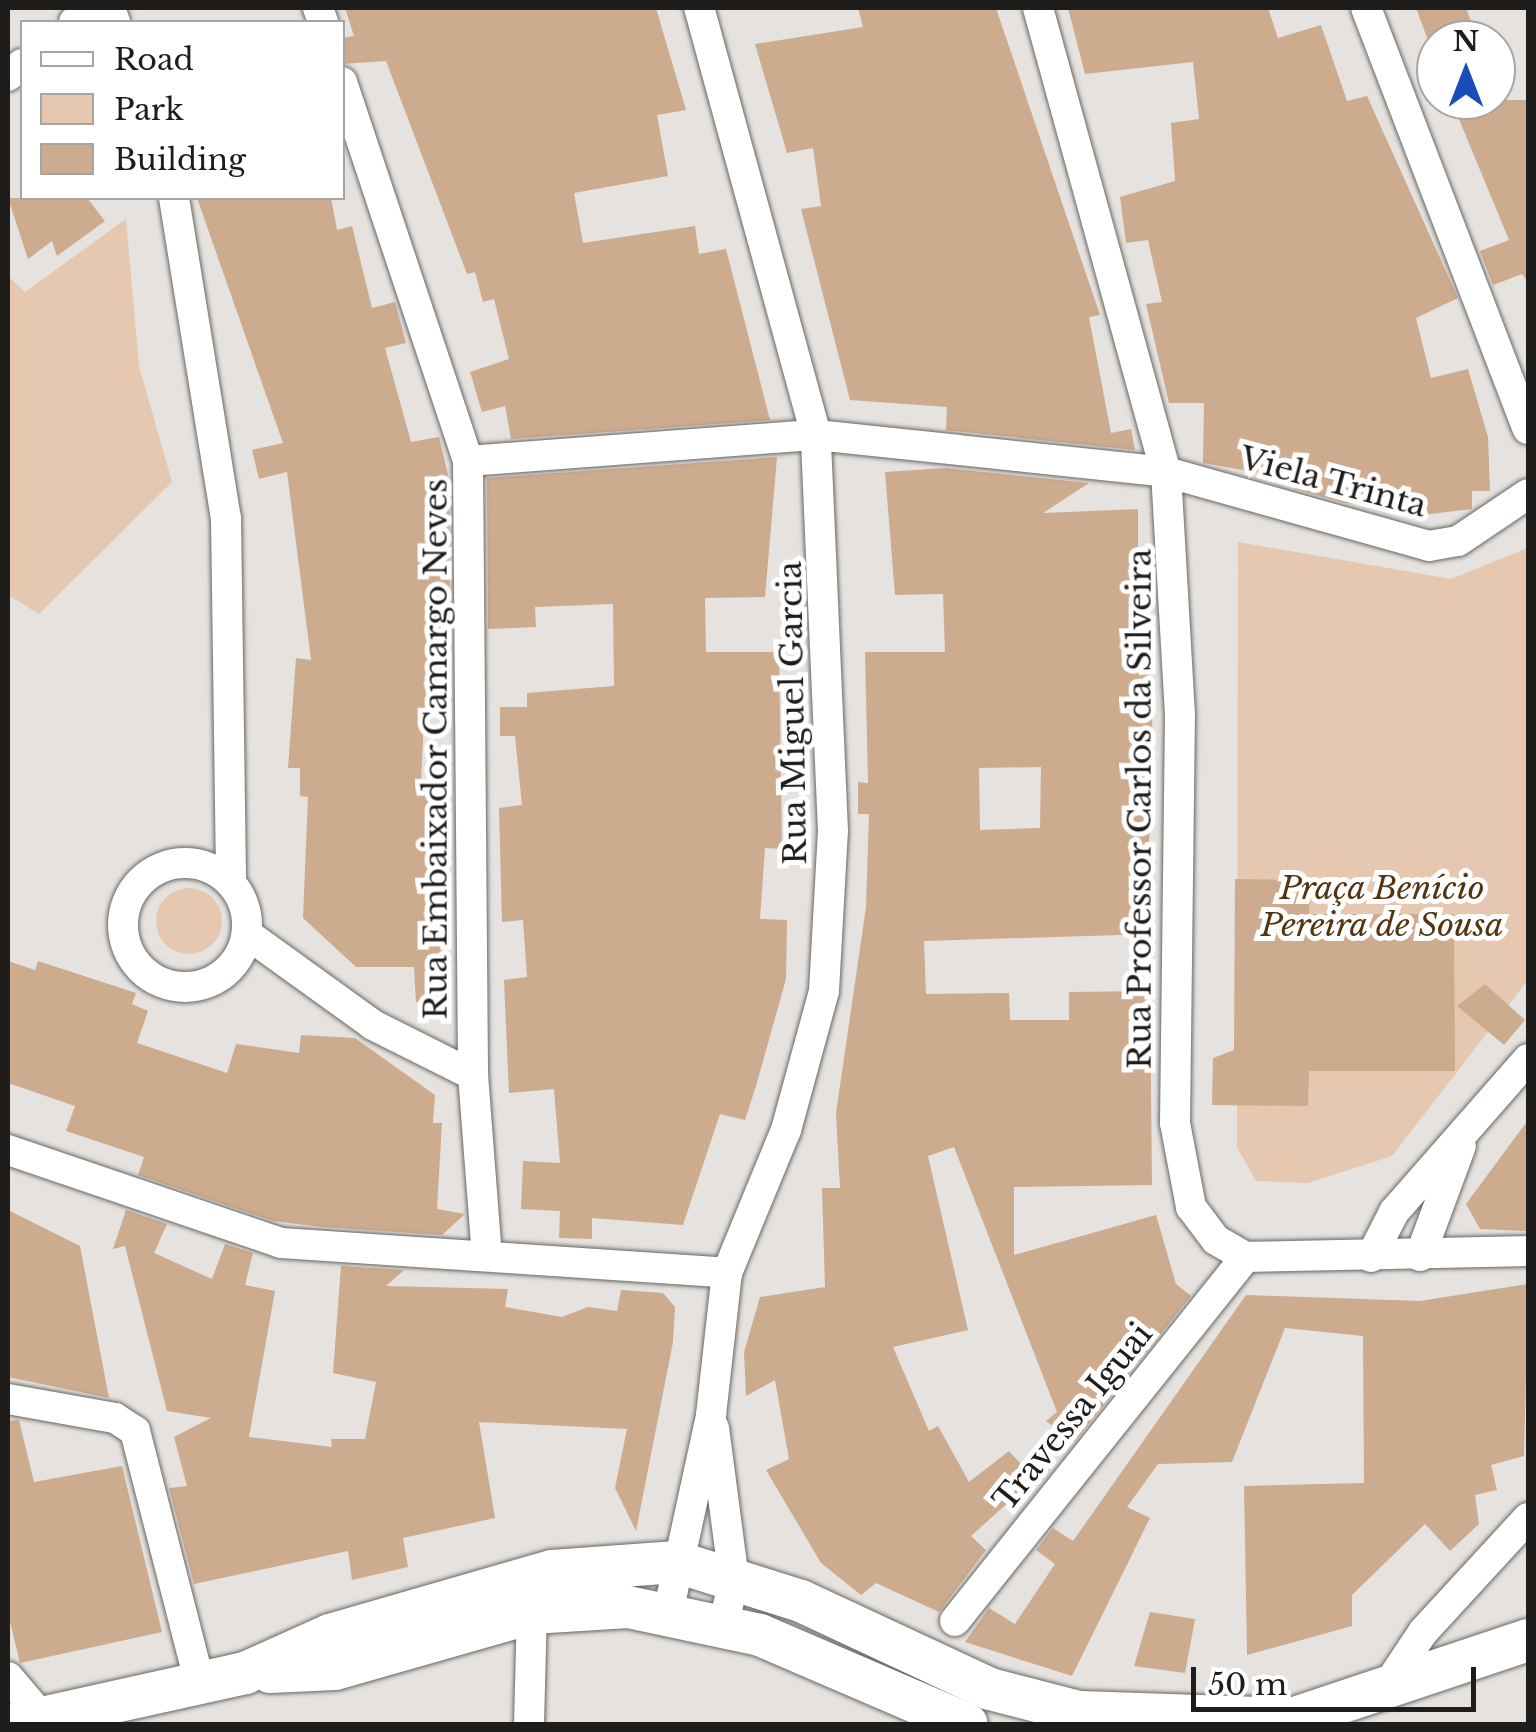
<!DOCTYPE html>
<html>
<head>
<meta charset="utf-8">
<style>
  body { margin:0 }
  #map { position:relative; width:1536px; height:1732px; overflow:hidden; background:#e5e2df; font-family:"Libre Baskerville",serif }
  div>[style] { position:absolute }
  .green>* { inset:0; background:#e5c8af }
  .round { border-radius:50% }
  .building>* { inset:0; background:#ccab8f }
  .roads { filter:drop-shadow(0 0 2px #696764) drop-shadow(0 0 2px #696764) }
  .street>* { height:30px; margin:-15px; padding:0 15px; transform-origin:15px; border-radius:15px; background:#fff }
  .street>.ring { margin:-15px; padding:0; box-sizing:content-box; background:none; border:30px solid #fff; border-radius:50% }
  .secondary>* { height:42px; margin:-21px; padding:0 21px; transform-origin:21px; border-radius:21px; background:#fff }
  span { translate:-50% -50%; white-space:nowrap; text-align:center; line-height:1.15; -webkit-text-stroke:10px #fff; paint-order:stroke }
  .street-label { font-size:32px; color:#1e1d1c }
  .park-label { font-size:32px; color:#533310; font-style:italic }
  .frame { position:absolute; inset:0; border:10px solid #1e1d1c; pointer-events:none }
  .legend { position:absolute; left:20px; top:20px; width:325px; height:180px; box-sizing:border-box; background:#fff; border:2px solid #a5a5a4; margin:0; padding:12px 18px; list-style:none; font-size:30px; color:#1e1d1c }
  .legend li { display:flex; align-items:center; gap:20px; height:50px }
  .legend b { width:50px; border:2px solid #a5a5a4 }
  .north { position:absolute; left:1416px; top:20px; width:100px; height:100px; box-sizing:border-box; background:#fff; border:2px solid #a5a5a4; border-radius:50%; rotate:0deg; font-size:28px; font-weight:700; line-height:40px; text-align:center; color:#1e1d1c }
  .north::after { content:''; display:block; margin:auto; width:35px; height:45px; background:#194cb8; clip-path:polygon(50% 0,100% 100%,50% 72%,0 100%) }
  .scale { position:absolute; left:1191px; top:1667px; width:285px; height:45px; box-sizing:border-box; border:5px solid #1e1d1c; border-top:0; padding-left:12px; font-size:30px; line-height:35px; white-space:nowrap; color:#1e1d1c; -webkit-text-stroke:8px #fff; paint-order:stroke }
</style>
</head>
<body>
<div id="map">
  <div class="green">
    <i style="clip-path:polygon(126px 219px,139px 366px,172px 482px,39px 614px,8px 595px,8px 276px,25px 292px)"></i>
    <i style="clip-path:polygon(1238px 542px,1451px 579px,1528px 548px,1528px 980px,1392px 1156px,1308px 1183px,1256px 1181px,1237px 1147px)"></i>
    <i class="round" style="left:156px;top:888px;width:66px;height:66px"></i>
  </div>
  <div class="building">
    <i style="clip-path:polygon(345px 8px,656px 8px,686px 110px,657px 115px,668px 176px,574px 193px,583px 243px,695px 226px,699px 254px,726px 249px,770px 420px,511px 439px,505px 406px,482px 412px,470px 372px,509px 359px,494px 299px,483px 302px,475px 272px,467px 274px,386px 61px,342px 64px,342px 38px,354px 36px)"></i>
    <i style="clip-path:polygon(858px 8px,996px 8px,1100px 315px,1089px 317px,1111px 433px,1131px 429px,1135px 450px,946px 430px,947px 407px,850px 400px,801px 209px,821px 206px,813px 148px,787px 153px,755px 44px,863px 27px)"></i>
    <i style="clip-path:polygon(1068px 8px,1268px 8px,1278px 38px,1321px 25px,1347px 101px,1367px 96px,1458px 298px,1416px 318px,1431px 378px,1468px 369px,1488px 437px,1490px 491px,1472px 491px,1472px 509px,1414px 516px,1415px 508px,1345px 503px,1295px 489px,1294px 479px,1203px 463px,1204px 403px,1169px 403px,1146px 304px,1162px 302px,1148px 240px,1126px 243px,1120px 197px,1175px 181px,1171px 123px,1199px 119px,1193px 62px,1085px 74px)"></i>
    <i style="clip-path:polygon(1416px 8px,1466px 8px,1478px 40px,1428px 40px)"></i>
    <i style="clip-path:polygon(1451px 100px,1528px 100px,1528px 282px,1522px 274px,1493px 285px,1480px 251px,1509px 240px)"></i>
    <i style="clip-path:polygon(8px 198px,87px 198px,105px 221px,57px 256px,52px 241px,28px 259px)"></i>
    <i style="clip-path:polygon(197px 198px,331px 198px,337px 230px,352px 226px,372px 308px,395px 302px,406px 343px,385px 348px,411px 442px,439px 437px,449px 479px,450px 718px,424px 717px,421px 782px,445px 785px,447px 1002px,416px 1002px,414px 967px,356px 967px,303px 918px,308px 797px,300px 796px,300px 768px,288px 768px,296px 658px,311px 660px,287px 472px,259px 479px,252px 450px,283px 443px)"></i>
    <i style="clip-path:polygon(777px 457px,765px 597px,705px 598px,706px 652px,779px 652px,782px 849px,765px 848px,760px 919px,787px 920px,786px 979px,756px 1086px,745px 1120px,720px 1114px,683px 1225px,592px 1218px,592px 1239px,559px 1238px,560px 1211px,521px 1209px,523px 1161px,560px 1163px,554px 1089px,509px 1093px,504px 980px,527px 977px,523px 920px,502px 922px,499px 808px,522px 805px,515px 736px,500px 736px,500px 707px,527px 707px,527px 693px,614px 686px,613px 604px,535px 607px,536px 627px,488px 629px,487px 478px)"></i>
    <i style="clip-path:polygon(evenodd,945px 468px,1089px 483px,1043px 513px,1138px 509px,1138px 633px,1148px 633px,1155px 784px,1145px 877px,1152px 934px,924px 941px,926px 994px,1009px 993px,1010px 1020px,1069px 1020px,1069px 992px,1150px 991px,1152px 1185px,1014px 1187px,1014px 1255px,1156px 1215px,1176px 1284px,1191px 1296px,1075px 1441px,1046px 1421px,1057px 1412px,954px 1147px,928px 1156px,968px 1330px,893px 1347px,929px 1431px,938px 1426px,969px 1482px,1009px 1451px,1034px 1479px,971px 1536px,986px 1550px,939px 1612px,876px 1583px,861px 1595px,821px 1563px,766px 1470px,789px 1459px,775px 1380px,746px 1396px,744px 1352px,760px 1297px,825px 1287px,822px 1188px,840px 1188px,836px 1113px,866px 907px,869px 814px,858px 814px,858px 782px,868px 783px,865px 652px,945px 652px,943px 594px,895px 595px,885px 472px,945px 468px,1041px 767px,1040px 828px,980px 830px,979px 768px,1041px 767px)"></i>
    <i style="clip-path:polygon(1235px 879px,1310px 880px,1309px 914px,1454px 914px,1455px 1071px,1309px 1071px,1308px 1106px,1212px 1105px,1213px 1058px,1234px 1050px)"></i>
    <i style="clip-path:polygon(8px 961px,35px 970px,38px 961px,136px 993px,132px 1004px,148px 1011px,137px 1043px,227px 1073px,236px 1044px,299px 1053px,301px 1035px,355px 1038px,435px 1095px,433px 1123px,442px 1123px,437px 1209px,465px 1214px,442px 1235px,323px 1227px,273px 1221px,138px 1175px,144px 1157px,66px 1131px,75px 1106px,8px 1083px)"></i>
    <i style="clip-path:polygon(1485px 984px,1525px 1020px,1504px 1045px,1457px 1006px)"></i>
    <i style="clip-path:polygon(1528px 1120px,1528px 1231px,1480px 1229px,1466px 1204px)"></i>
    <i style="clip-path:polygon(8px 1210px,80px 1246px,109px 1398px,8px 1377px)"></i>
    <i style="clip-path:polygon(126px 1210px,167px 1224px,154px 1253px,212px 1279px,225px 1244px,253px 1253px,245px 1285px,275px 1291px,249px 1437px,332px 1447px,331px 1439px,365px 1439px,376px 1382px,333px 1373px,341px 1266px,404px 1270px,386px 1286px,508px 1289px,505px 1307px,562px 1317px,588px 1307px,617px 1311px,621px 1290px,663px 1293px,675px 1307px,673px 1342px,636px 1531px,615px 1488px,627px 1429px,479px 1422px,495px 1518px,403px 1538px,408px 1567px,352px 1580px,348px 1551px,194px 1584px,169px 1488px,187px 1486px,174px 1437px,211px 1418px,167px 1411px,125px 1246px,113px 1249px)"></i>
    <i style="clip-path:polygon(1528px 1284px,1524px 1456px,1491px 1465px,1497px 1490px,1475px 1495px,1479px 1524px,1450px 1551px,1425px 1524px,1352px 1595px,1352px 1626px,1247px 1655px,1244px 1486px,1364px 1483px,1363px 1336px,1285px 1328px,1232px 1462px,1158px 1464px,1127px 1507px,1150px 1518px,1072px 1676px,965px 1642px,989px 1608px,1015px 1624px,1055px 1564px,1036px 1550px,1053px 1528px,1073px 1541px,1246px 1295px,1420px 1301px)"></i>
    <i style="clip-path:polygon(19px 1420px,34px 1482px,122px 1466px,162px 1632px,20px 1663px,8px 1613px,8px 1421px)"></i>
    <i style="clip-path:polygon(1150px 1612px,1195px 1619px,1185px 1673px,1134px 1666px)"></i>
  </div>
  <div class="roads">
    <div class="street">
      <i style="left:110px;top:8px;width:15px;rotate:70deg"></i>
      <i style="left:318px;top:8px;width:15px;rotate:70deg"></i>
      <i style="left:1038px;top:8px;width:481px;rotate:74.6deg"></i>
      <i style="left:1166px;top:472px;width:242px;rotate:86.7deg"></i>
      <i style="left:1180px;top:714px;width:409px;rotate:90.7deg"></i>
      <i style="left:1175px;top:1123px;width:86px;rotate:79.2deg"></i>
      <i style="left:1191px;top:1207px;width:41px;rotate:52.9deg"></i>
      <i style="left:1216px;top:1240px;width:34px;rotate:30deg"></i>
      <i style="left:1246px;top:1257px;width:282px;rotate:-1.2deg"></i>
      <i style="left:1366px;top:8px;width:451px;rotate:69deg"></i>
      <i style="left:74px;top:22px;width:23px;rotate:-38deg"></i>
      <i style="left:8px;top:76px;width:18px;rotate:-41deg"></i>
      <i style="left:342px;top:82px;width:399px;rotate:71.6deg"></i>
      <i style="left:468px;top:461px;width:614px;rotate:89.53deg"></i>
      <i style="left:473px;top:1075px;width:181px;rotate:85.6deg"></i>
      <i style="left:174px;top:198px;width:324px;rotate:80.8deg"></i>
      <i style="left:226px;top:518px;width:363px;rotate:89.2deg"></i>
      <i style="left:468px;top:461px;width:349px;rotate:-4.3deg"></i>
      <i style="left:816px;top:435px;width:352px;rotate:6deg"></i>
      <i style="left:1166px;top:472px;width:273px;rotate:15.7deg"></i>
      <i style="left:1429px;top:546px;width:29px;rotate:-10deg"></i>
      <i style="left:1458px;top:541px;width:84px;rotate:-33.9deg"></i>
      <i class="ring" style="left:123px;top:863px;width:94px;height:94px"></i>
      <i style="left:247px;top:934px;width:155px;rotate:35.8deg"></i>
      <i style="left:373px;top:1025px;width:112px;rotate:26.6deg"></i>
      <i style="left:8px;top:1150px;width:288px;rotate:18.8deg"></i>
      <i style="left:281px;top:1243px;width:447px;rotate:3.8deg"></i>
      <i style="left:1420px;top:1256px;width:117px;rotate:-69.6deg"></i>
      <i style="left:1371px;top:1257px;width:51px;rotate:-62.9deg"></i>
      <i style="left:1394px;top:1212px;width:203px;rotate:-48.8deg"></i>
      <i style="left:8px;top:1399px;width:109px;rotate:10.1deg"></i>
      <i style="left:115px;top:1418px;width:24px;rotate:33deg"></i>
      <i style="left:135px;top:1431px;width:261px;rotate:75.6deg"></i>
      <i style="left:714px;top:1428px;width:153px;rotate:82.5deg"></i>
      <i style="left:734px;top:1580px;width:48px;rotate:103.2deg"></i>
      <i style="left:668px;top:1613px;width:203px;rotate:-77.7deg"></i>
      <i style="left:711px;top:1415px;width:143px;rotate:-83.6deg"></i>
      <i style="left:727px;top:1273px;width:155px;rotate:-67.6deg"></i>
      <i style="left:786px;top:1130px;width:144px;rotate:-74.7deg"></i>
      <i style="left:824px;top:991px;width:160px;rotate:-86.8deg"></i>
      <i style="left:833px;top:831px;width:396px;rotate:-92.5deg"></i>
      <i style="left:816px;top:435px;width:443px;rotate:-105.3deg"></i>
      <i style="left:955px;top:1621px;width:466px;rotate:-51.4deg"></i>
      <i style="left:8px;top:1677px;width:52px;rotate:49.6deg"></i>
      <i style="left:1389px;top:1683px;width:61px;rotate:-56.3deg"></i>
      <i style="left:1423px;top:1632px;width:155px;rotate:-47.4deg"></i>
      <i style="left:529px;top:1724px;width:111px;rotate:-88.5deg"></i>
    </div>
    <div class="secondary">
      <i style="left:270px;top:1672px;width:65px;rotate:-2.6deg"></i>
      <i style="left:335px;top:1669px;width:205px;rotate:-15.9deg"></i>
      <i style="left:532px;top:1613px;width:96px;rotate:-3.6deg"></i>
      <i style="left:628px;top:1607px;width:135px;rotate:12deg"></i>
      <i style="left:760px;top:1635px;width:225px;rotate:23.3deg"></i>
      <i style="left:15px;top:1724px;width:236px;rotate:-12.5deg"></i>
      <i style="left:245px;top:1673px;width:93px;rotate:-24.1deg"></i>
      <i style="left:330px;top:1635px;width:231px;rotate:-16.1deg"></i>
      <i style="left:552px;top:1571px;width:125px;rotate:-4.1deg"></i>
      <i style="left:677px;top:1562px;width:130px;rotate:17.5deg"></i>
      <i style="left:801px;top:1601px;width:208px;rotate:25deg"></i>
      <i style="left:990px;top:1689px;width:92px;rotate:14.5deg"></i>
      <i style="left:1079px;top:1712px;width:210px;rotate:1.9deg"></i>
      <i style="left:1277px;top:1724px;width:265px;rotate:-18.5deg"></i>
    </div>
  </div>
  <div class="street-label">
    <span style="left:1333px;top:482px;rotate:15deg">Viela Trinta</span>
    <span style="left:793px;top:713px;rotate:-91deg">Rua Miguel Garcia</span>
    <span style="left:436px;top:749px;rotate:-90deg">Rua Embaixador Camargo Neves</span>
    <span style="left:1140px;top:809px;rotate:-90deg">Rua Professor Carlos da Silveira</span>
    <span style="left:1073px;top:1417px;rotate:-51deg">Travessa Iguai</span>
  </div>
  <div class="park-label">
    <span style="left:1382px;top:907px">Praça Benício<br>Pereira de Sousa</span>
  </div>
  <div class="frame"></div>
  <ul class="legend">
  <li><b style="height:12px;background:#fff"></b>Road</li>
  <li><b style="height:28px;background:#e5c8af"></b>Park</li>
  <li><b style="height:28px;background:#ccab8f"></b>Building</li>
  </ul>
  <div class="north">N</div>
  <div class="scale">50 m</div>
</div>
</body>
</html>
